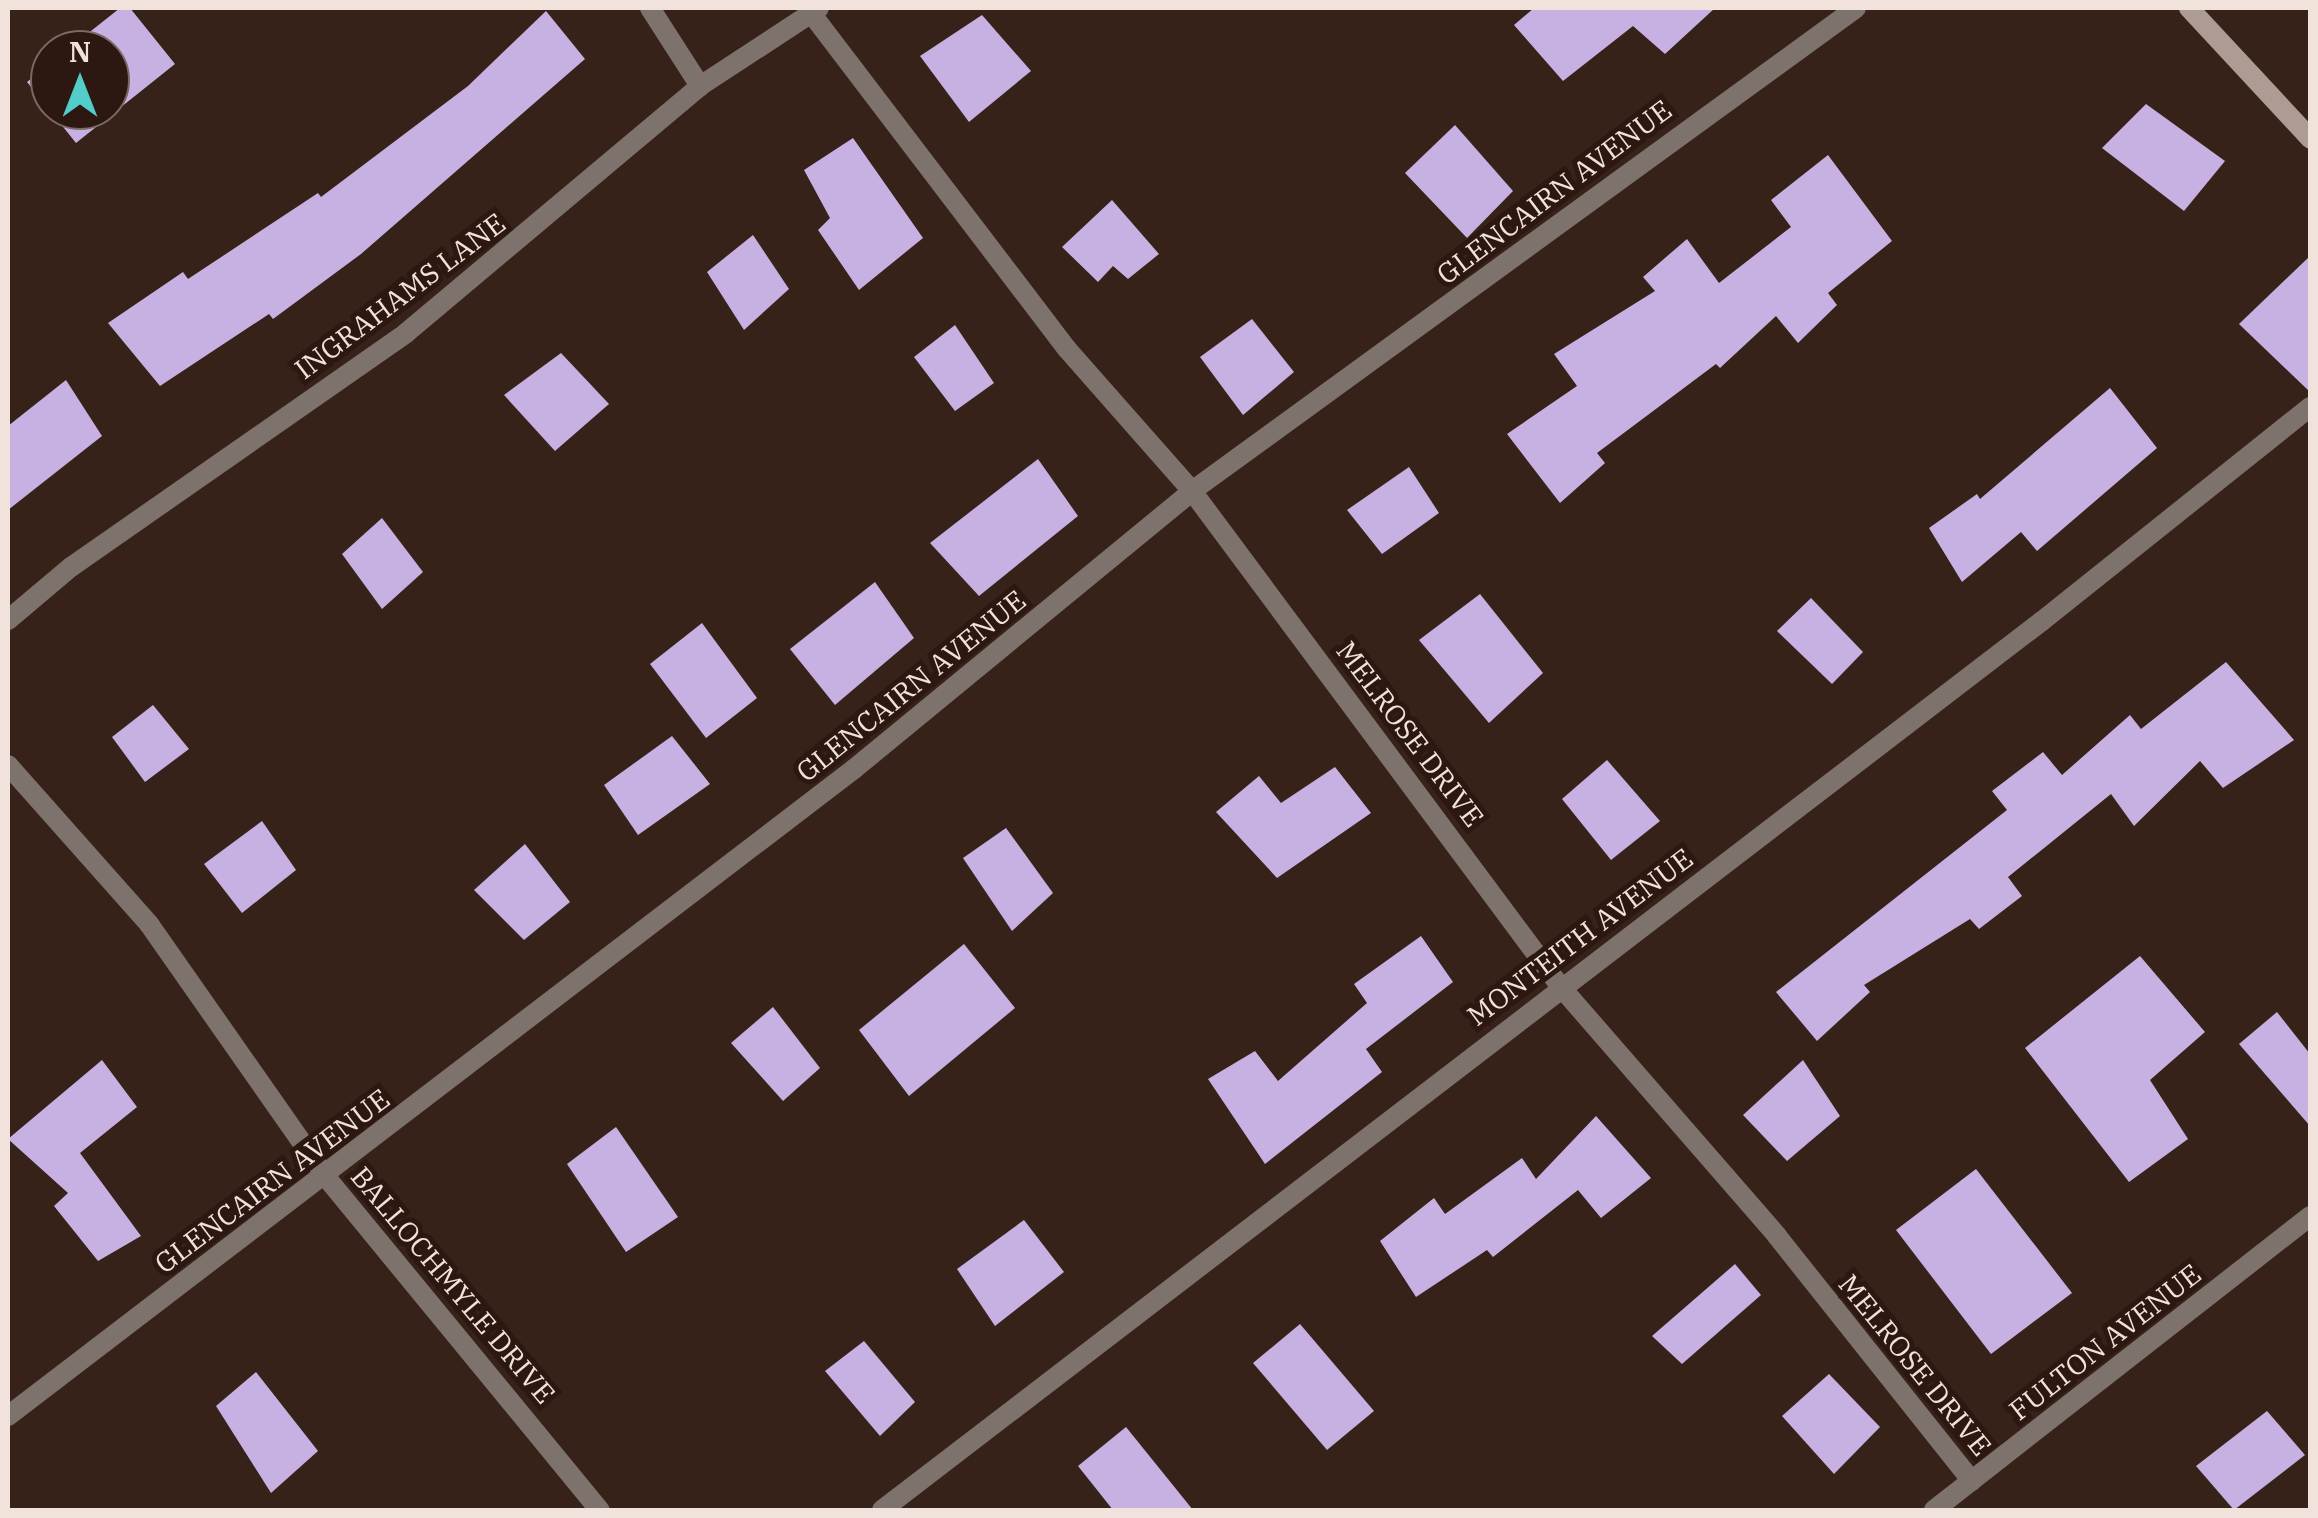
<!DOCTYPE html>
<html>
<head>
<meta charset="utf-8">
<style>
  body { margin:0 }
  #map { position:relative; width:2318px; height:1518px; overflow:hidden; background:#372219; font-family:"IBM Plex Serif",serif }
  div>[style] { position:absolute }
  .building>* { inset:0; background:#c7b1e3 }
  .minor>* { height:20px; margin:-10px; padding:0 10px; transform-origin:10px; border-radius:10px; background:#7d726c }
  .secondary>* { height:20px; margin:-10px; padding:0 10px; transform-origin:10px; border-radius:10px; background:#ad9c93 }
  span { translate:-50% -50%; white-space:nowrap; text-align:center; line-height:1.15; -webkit-text-stroke:10px #2c1810; paint-order:stroke }
  .street-label { font-size:28px; color:#f1e2dc }
  .frame { position:absolute; inset:0; border:10px solid #f1e2dc; pointer-events:none }
  .north { position:absolute; left:30px; top:30px; width:100px; height:100px; box-sizing:border-box; background:#2c1810; border:2px solid #7b6962; border-radius:50%; rotate:0deg; font-size:28px; font-weight:700; line-height:40px; text-align:center; color:#f1e2dc }
  .north::after { content:''; display:block; margin:auto; width:35px; height:45px; background:#53cdca; clip-path:polygon(50% 0,100% 100%,50% 72%,0 100%) }
</style>
</head>
<body>
<div id="map">
  <div class="building">
    <i style="clip-path:polygon(120px 8px,130px 8px,175px 64px,76px 143px,27px 82px,50px 64px,50px 110px,110px 110px,110px 50px,67px 50px)"></i>
    <i style="clip-path:polygon(1534px 8px,1715px 8px,1665px 54px,1633px 26px,1563px 81px,1514px 25px)"></i>
    <i style="clip-path:polygon(546px 11px,585px 59px,361px 254px,273px 319px,269px 314px,160px 386px,108px 323px,183px 272px,188px 279px,318px 193px,321px 197px,468px 86px)"></i>
    <i style="clip-path:polygon(982px 15px,1031px 71px,969px 122px,920px 56px)"></i>
    <i style="clip-path:polygon(2146px 104px,2225px 161px,2184px 211px,2102px 148px)"></i>
    <i style="clip-path:polygon(1455px 125px,1513px 191px,1467px 238px,1405px 173px)"></i>
    <i style="clip-path:polygon(853px 138px,923px 238px,859px 290px,818px 230px,830px 218px,804px 170px)"></i>
    <i style="clip-path:polygon(1828px 155px,1892px 241px,1828px 293px,1837px 305px,1798px 343px,1776px 316px,1720px 368px,1716px 364px,1597px 453px,1605px 463px,1560px 503px,1507px 434px,1577px 386px,1554px 354px,1655px 291px,1643px 277px,1687px 239px,1719px 283px,1791px 227px,1771px 200px)"></i>
    <i style="clip-path:polygon(1112px 200px,1159px 254px,1128px 279px,1113px 266px,1098px 282px,1062px 247px)"></i>
    <i style="clip-path:polygon(753px 235px,789px 289px,744px 330px,707px 272px)"></i>
    <i style="clip-path:polygon(2310px 256px,2310px 392px,2239px 324px)"></i>
    <i style="clip-path:polygon(1252px 319px,1294px 372px,1243px 415px,1200px 357px)"></i>
    <i style="clip-path:polygon(955px 325px,994px 383px,955px 411px,914px 357px)"></i>
    <i style="clip-path:polygon(561px 353px,609px 404px,555px 451px,504px 395px)"></i>
    <i style="clip-path:polygon(66px 380px,102px 436px,8px 510px,8px 426px)"></i>
    <i style="clip-path:polygon(2110px 388px,2157px 448px,2037px 551px,2021px 532px,1962px 582px,1929px 528px,1977px 494px,1980px 499px)"></i>
    <i style="clip-path:polygon(1038px 459px,1078px 516px,979px 596px,930px 543px)"></i>
    <i style="clip-path:polygon(1409px 467px,1439px 513px,1382px 554px,1347px 510px)"></i>
    <i style="clip-path:polygon(382px 518px,423px 572px,382px 609px,342px 554px)"></i>
    <i style="clip-path:polygon(875px 582px,914px 638px,835px 705px,790px 649px)"></i>
    <i style="clip-path:polygon(1480px 594px,1543px 673px,1489px 723px,1419px 640px)"></i>
    <i style="clip-path:polygon(1811px 598px,1863px 652px,1832px 684px,1777px 631px)"></i>
    <i style="clip-path:polygon(702px 623px,757px 698px,706px 738px,650px 664px)"></i>
    <i style="clip-path:polygon(2226px 662px,2294px 740px,2223px 788px,2200px 761px,2134px 826px,2111px 794px,2008px 877px,2022px 896px,1979px 929px,1970px 919px,1864px 985px,1870px 992px,1817px 1041px,1776px 992px,2007px 810px,1992px 791px,2043px 752px,2062px 775px,2130px 715px,2141px 729px)"></i>
    <i style="clip-path:polygon(153px 705px,189px 749px,145px 782px,112px 737px)"></i>
    <i style="clip-path:polygon(672px 736px,710px 784px,638px 835px,604px 785px)"></i>
    <i style="clip-path:polygon(1607px 760px,1660px 821px,1611px 860px,1562px 799px)"></i>
    <i style="clip-path:polygon(1335px 767px,1371px 813px,1277px 878px,1216px 812px,1259px 776px,1281px 803px)"></i>
    <i style="clip-path:polygon(262px 821px,296px 870px,242px 913px,204px 864px)"></i>
    <i style="clip-path:polygon(1006px 828px,1053px 893px,1012px 931px,963px 858px)"></i>
    <i style="clip-path:polygon(525px 844px,570px 902px,524px 940px,474px 890px)"></i>
    <i style="clip-path:polygon(1421px 936px,1453px 982px,1366px 1049px,1382px 1072px,1265px 1164px,1208px 1079px,1255px 1051px,1278px 1081px,1367px 1003px,1354px 984px)"></i>
    <i style="clip-path:polygon(964px 944px,1015px 1008px,909px 1096px,859px 1030px)"></i>
    <i style="clip-path:polygon(2140px 956px,2205px 1032px,2150px 1080px,2188px 1139px,2129px 1182px,2025px 1048px)"></i>
    <i style="clip-path:polygon(773px 1007px,820px 1068px,783px 1101px,731px 1043px)"></i>
    <i style="clip-path:polygon(2277px 1012px,2310px 1054px,2310px 1126px,2239px 1044px)"></i>
    <i style="clip-path:polygon(102px 1060px,137px 1107px,80px 1153px,141px 1236px,98px 1261px,54px 1206px,68px 1193px,8px 1139px)"></i>
    <i style="clip-path:polygon(1803px 1060px,1840px 1116px,1787px 1161px,1743px 1115px)"></i>
    <i style="clip-path:polygon(1596px 1116px,1651px 1178px,1601px 1218px,1578px 1190px,1493px 1257px,1487px 1250px,1416px 1297px,1380px 1241px,1434px 1198px,1445px 1214px,1522px 1158px,1536px 1179px)"></i>
    <i style="clip-path:polygon(616px 1127px,678px 1217px,626px 1252px,567px 1164px)"></i>
    <i style="clip-path:polygon(1976px 1169px,2072px 1293px,1991px 1354px,1896px 1230px)"></i>
    <i style="clip-path:polygon(1024px 1220px,1064px 1272px,995px 1326px,957px 1269px)"></i>
    <i style="clip-path:polygon(1735px 1264px,1761px 1295px,1682px 1364px,1652px 1336px)"></i>
    <i style="clip-path:polygon(1300px 1324px,1374px 1411px,1327px 1450px,1253px 1363px)"></i>
    <i style="clip-path:polygon(864px 1341px,915px 1402px,880px 1436px,825px 1371px)"></i>
    <i style="clip-path:polygon(256px 1372px,318px 1451px,271px 1493px,216px 1406px)"></i>
    <i style="clip-path:polygon(1829px 1374px,1880px 1427px,1834px 1474px,1782px 1416px)"></i>
    <i style="clip-path:polygon(2267px 1411px,2305px 1455px,2234px 1510px,2196px 1466px)"></i>
    <i style="clip-path:polygon(1126px 1427px,1193px 1510px,1113px 1510px,1078px 1466px)"></i>
  </div>
  <div class="minor">
    <i style="left:650px;top:8px;width:93px;rotate:57.3deg"></i>
    <i style="left:811px;top:13px;width:422px;rotate:52.7deg"></i>
    <i style="left:1067px;top:349px;width:189px;rotate:48.6deg"></i>
    <i style="left:1192px;top:491px;width:617px;rotate:53.37deg"></i>
    <i style="left:1560px;top:986px;width:331px;rotate:49deg"></i>
    <i style="left:1777px;top:1236px;width:313px;rotate:51.5deg"></i>
    <i style="left:8px;top:620px;width:82px;rotate:-40.1deg"></i>
    <i style="left:71px;top:567px;width:409px;rotate:-34.9deg"></i>
    <i style="left:406px;top:333px;width:384px;rotate:-40deg"></i>
    <i style="left:700px;top:86px;width:142px;rotate:-33.2deg"></i>
    <i style="left:8px;top:765px;width:213px;rotate:48.4deg"></i>
    <i style="left:149px;top:924px;width:309px;rotate:55deg"></i>
    <i style="left:326px;top:1177px;width:431px;rotate:50.6deg"></i>
    <i style="left:8px;top:1416px;width:1065px;rotate:-37.41deg"></i>
    <i style="left:854px;top:769px;width:438px;rotate:-39.4deg"></i>
    <i style="left:1192px;top:491px;width:821px;rotate:-36.03deg"></i>
    <i style="left:882px;top:1510px;width:1461px;rotate:-37.47deg"></i>
    <i style="left:2042px;top:621px;width:343px;rotate:-38.6deg"></i>
    <i style="left:1934px;top:1510px;width:477px;rotate:-38deg"></i>
  </div>
  <div class="secondary">
    <i style="left:2189px;top:8px;width:178px;rotate:47.1deg"></i>
  </div>
  <div class="street-label">
    <span style="left:1554px;top:192px;rotate:-37deg">GLENCAIRN AVENUE</span>
    <span style="left:400px;top:296px;rotate:-37deg">INGRAHAMS LANE</span>
    <span style="left:911px;top:686px;rotate:-39deg">GLENCAIRN AVENUE</span>
    <span style="left:1410px;top:734px;rotate:53deg">MELROSE DRIVE</span>
    <span style="left:1580px;top:937px;rotate:-37deg">MONTEITH AVENUE</span>
    <span style="left:272px;top:1181px;rotate:-37deg">GLENCAIRN AVENUE</span>
    <span style="left:453px;top:1285px;rotate:50deg">BALLOCHMYLE DRIVE</span>
    <span style="left:2105px;top:1342px;rotate:-38deg">FULTON AVENUE</span>
    <span style="left:1915px;top:1365px;rotate:51deg">MELROSE DRIVE</span>
  </div>
  <div class="frame"></div>
  <div class="north">N</div>
</div>
</body>
</html>
